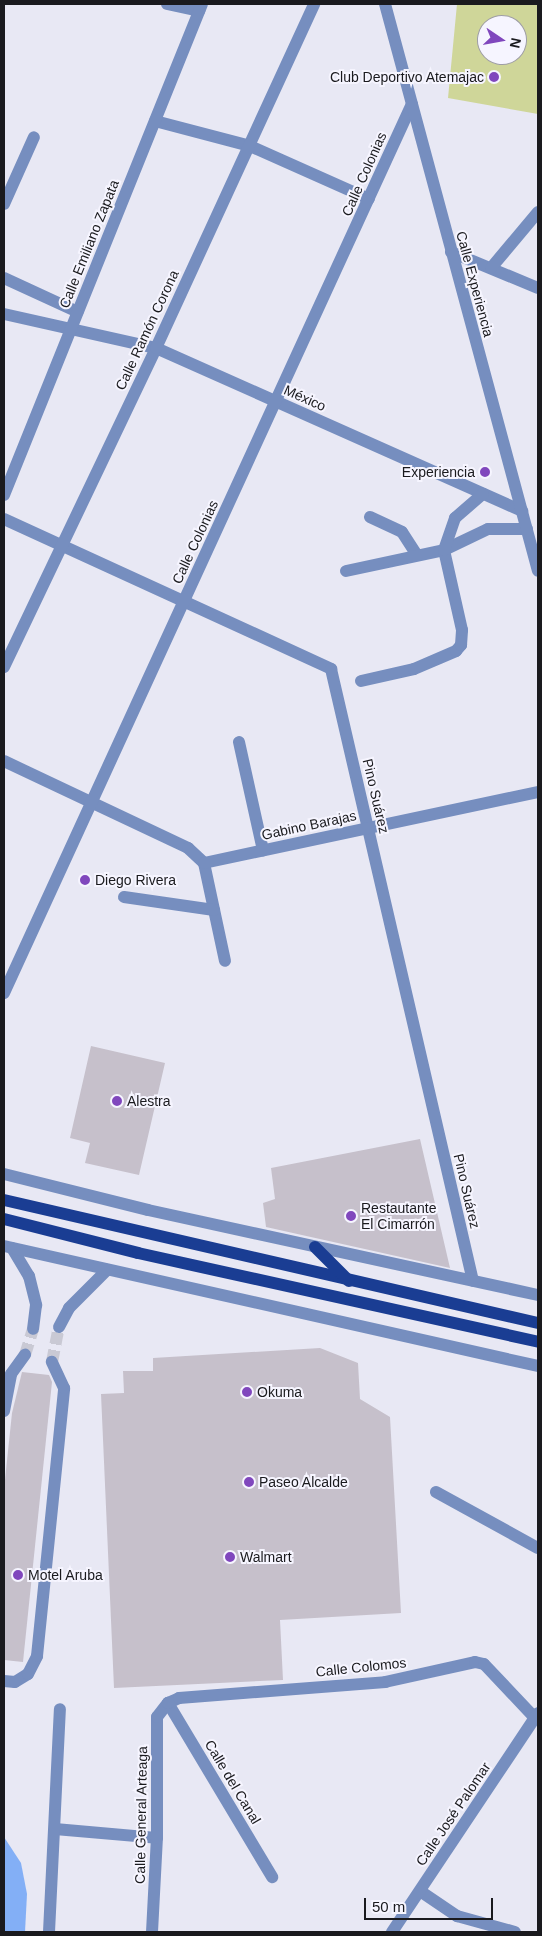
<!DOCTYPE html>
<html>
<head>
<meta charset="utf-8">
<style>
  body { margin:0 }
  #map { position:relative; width:542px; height:1936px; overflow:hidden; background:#e8e8f4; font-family:Arial,sans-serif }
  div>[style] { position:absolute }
  .green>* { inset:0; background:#cfd699 }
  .water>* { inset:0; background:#83aff6 }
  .building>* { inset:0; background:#c6c0cb }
  .minor-tunnel>* { height:12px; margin-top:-6px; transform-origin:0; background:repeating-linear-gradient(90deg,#c9c9d4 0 12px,transparent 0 18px) }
  .minor>* { height:12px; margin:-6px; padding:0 6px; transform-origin:6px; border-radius:6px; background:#768ebf }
  .tertiary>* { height:12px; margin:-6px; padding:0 6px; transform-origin:6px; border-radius:6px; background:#768ebf }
  .primary>* { height:12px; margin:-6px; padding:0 6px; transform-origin:6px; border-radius:6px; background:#1a3d93 }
  .dots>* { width:14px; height:14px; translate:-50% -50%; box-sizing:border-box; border:2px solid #f6f5ff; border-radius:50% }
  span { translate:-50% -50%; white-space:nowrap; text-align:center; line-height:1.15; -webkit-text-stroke:4px #f6f5ff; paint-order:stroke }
  .poi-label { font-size:14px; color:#1a1a1e }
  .right { translate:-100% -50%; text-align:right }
  .left { translate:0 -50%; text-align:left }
  .street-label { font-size:14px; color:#1a1a1e }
  .frame { position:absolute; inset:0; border:5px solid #1a1a1e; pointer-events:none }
  .north { position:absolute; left:477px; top:15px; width:50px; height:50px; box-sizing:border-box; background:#f6f5ff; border:1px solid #9e9da5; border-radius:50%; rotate:102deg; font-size:14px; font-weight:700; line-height:20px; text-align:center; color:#1a1a1e }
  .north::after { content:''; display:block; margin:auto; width:18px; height:22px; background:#8047bd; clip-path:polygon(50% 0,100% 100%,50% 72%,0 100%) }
  .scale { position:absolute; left:364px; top:1898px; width:129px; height:22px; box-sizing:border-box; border:2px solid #1a1a1e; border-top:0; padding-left:6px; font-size:15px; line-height:18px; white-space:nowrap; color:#1a1a1e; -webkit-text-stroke:4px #f6f5ff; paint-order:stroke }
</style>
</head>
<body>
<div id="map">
  <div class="green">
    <i style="clip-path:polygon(evenodd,457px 4px,538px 4px,538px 114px,448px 98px,457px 4px,487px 25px,517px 25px,517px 55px,487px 55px,487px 25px)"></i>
  </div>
  <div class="water">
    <i style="clip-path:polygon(4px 1837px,21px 1863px,27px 1894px,25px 1932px,4px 1932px)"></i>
  </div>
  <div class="building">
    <i style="clip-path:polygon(91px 1046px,165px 1063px,139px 1175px,85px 1163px,90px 1143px,70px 1138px)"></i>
    <i style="clip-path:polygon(420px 1139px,450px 1268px,266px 1227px,263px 1203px,275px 1199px,271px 1168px)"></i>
    <i style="clip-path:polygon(320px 1348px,358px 1363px,360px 1399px,390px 1417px,401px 1613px,280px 1620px,283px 1680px,114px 1688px,101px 1394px,124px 1393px,123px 1371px,153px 1371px,153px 1358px)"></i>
    <i style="clip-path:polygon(22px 1372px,49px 1375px,52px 1382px,23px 1662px,4px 1660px,4px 1489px,12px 1413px)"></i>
  </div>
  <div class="minor-tunnel">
    <i style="left:25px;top:1355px;width:27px;rotate:-73deg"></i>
    <i style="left:52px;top:1362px;width:36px;rotate:-79deg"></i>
  </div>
  <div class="minor">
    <i style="left:167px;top:4px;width:33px;rotate:12deg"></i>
    <i style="left:155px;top:121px;width:98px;rotate:14.7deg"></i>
    <i style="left:250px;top:146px;width:130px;rotate:24deg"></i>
    <i style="left:4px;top:204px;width:73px;rotate:-65.9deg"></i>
    <i style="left:451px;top:252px;width:94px;rotate:22.5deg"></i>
    <i style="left:491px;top:268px;width:73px;rotate:-50deg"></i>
    <i style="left:4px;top:278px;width:81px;rotate:24.7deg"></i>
    <i style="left:4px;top:314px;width:156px;rotate:12.6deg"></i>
    <i style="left:156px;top:348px;width:401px;rotate:24deg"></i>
    <i style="left:4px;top:495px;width:529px;rotate:-68.04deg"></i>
    <i style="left:370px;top:517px;width:35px;rotate:25deg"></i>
    <i style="left:402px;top:532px;width:27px;rotate:57deg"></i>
    <i style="left:4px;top:519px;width:360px;rotate:24.6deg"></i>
    <i style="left:331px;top:669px;width:628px;rotate:76.94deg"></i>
    <i style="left:346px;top:571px;width:100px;rotate:-12.1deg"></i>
    <i style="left:444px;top:550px;width:49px;rotate:-25.5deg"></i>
    <i style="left:488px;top:529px;width:39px"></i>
    <i style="left:4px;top:667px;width:353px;rotate:-64.5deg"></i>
    <i style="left:156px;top:348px;width:379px;rotate:-65.3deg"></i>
    <i style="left:361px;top:681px;width:54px;rotate:-12.8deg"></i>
    <i style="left:414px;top:669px;width:46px;rotate:-23.2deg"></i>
    <i style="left:456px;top:651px;width:8px;rotate:-50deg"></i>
    <i style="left:461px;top:645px;width:15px;rotate:-86deg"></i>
    <i style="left:462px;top:630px;width:82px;rotate:-102.7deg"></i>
    <i style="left:444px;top:550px;width:34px;rotate:-71deg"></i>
    <i style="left:455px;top:518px;width:37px;rotate:-41deg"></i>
    <i style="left:239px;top:742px;width:111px;rotate:77.5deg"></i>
    <i style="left:4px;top:761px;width:204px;rotate:25.3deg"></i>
    <i style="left:188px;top:848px;width:22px;rotate:43deg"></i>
    <i style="left:204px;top:863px;width:100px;rotate:77.9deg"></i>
    <i style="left:204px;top:863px;width:341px;rotate:-12deg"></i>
    <i style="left:124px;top:897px;width:91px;rotate:8.2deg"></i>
    <i style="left:4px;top:993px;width:978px;rotate:-65.35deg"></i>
    <i style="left:12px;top:1248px;width:33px;rotate:59deg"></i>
    <i style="left:29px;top:1276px;width:30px;rotate:76deg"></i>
    <i style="left:36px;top:1305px;width:24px;rotate:97deg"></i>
    <i style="left:59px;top:1327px;width:21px;rotate:-62deg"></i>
    <i style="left:69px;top:1308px;width:54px;rotate:-45deg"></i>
    <i style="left:4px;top:1411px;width:38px;rotate:-79deg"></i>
    <i style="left:11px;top:1374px;width:24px;rotate:-54deg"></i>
    <i style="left:436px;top:1492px;width:116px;rotate:28.8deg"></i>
    <i style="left:4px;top:1681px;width:11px;rotate:5deg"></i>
    <i style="left:15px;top:1682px;width:15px;rotate:-32deg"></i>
    <i style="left:28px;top:1674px;width:20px;rotate:-63deg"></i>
    <i style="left:37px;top:1656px;width:269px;rotate:-84.2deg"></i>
    <i style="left:64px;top:1388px;width:29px;rotate:-115deg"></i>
    <i style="left:168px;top:1703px;width:203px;rotate:59.1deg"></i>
    <i style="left:55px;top:1829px;width:102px;rotate:5deg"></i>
    <i style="left:420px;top:1891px;width:45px;rotate:34deg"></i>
    <i style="left:457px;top:1916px;width:60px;rotate:15.4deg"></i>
    <i style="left:49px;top:1932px;width:223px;rotate:-87.2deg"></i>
    <i style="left:152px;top:1932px;width:94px;rotate:-87deg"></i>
    <i style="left:157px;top:1838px;width:121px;rotate:-90deg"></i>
    <i style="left:157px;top:1717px;width:18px;rotate:-52deg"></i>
    <i style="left:168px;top:1703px;width:12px;rotate:-24deg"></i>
    <i style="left:179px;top:1698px;width:207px;rotate:-4.4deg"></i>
    <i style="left:385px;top:1682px;width:92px;rotate:-12.5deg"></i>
    <i style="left:475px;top:1662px;width:9px;rotate:13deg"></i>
    <i style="left:484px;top:1664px;width:74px;rotate:46.6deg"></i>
    <i style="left:392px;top:1932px;width:263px;rotate:-56.3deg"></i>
  </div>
  <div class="tertiary">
    <i style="left:385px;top:4px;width:587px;rotate:74.9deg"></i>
    <i style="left:4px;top:1174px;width:148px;rotate:14deg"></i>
    <i style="left:148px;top:1210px;width:399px;rotate:12.3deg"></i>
    <i style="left:4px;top:1246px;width:547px;rotate:12.67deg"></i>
  </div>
  <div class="primary">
    <i style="left:4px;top:1200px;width:548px;rotate:12.97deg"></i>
    <i style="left:4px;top:1219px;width:138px;rotate:14.2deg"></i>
    <i style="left:138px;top:1253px;width:410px;rotate:12.5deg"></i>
    <i style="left:315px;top:1247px;width:48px;rotate:45deg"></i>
  </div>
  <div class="dots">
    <i style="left:494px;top:77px;background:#8047bd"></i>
    <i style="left:485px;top:472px;background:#8047bd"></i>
    <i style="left:85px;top:880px;background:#8047bd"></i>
    <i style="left:117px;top:1101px;background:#8047bd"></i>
    <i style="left:351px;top:1216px;background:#8047bd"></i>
    <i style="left:247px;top:1392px;background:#8047bd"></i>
    <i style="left:249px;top:1482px;background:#8047bd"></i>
    <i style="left:230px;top:1557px;background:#8047bd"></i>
    <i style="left:18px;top:1575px;background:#8047bd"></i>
  </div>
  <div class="poi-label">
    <span class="right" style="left:484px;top:77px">Club Deportivo Atemajac</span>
    <span class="right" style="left:475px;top:472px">Experiencia</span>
    <span class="left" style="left:95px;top:880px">Diego Rivera</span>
    <span class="left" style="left:127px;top:1101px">Alestra</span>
    <span class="left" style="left:361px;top:1216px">Restautante<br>El Cimarrón</span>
    <span class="left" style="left:257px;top:1392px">Okuma</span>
    <span class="left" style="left:259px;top:1482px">Paseo Alcalde</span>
    <span class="left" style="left:240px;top:1557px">Walmart</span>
    <span class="left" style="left:28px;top:1575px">Motel Aruba</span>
  </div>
  <div class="street-label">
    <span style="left:364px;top:174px;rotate:-66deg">Calle Colonias</span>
    <span style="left:89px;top:244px;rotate:-68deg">Calle Emiliano Zapata</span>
    <span style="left:475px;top:284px;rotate:75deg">Calle Experiencia</span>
    <span style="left:147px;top:330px;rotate:-65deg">Calle Ramón Corona</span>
    <span style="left:305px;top:398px;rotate:24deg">México</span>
    <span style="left:195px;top:542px;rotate:-65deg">Calle Colonias</span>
    <span style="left:376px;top:796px;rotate:77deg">Pino Suárez</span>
    <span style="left:309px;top:825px;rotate:-12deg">Gabino Barajas</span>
    <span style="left:467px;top:1191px;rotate:77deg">Pino Suárez</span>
    <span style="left:361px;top:1667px;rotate:-6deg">Calle Colomos</span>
    <span style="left:233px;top:1782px;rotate:59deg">Calle del Canal</span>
    <span style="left:453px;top:1814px;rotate:-56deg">Calle José Palomar</span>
    <span style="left:141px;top:1815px;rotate:-89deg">Calle General Arteaga</span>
  </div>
  <div class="frame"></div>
  <div class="north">N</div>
  <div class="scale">50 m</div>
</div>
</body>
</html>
